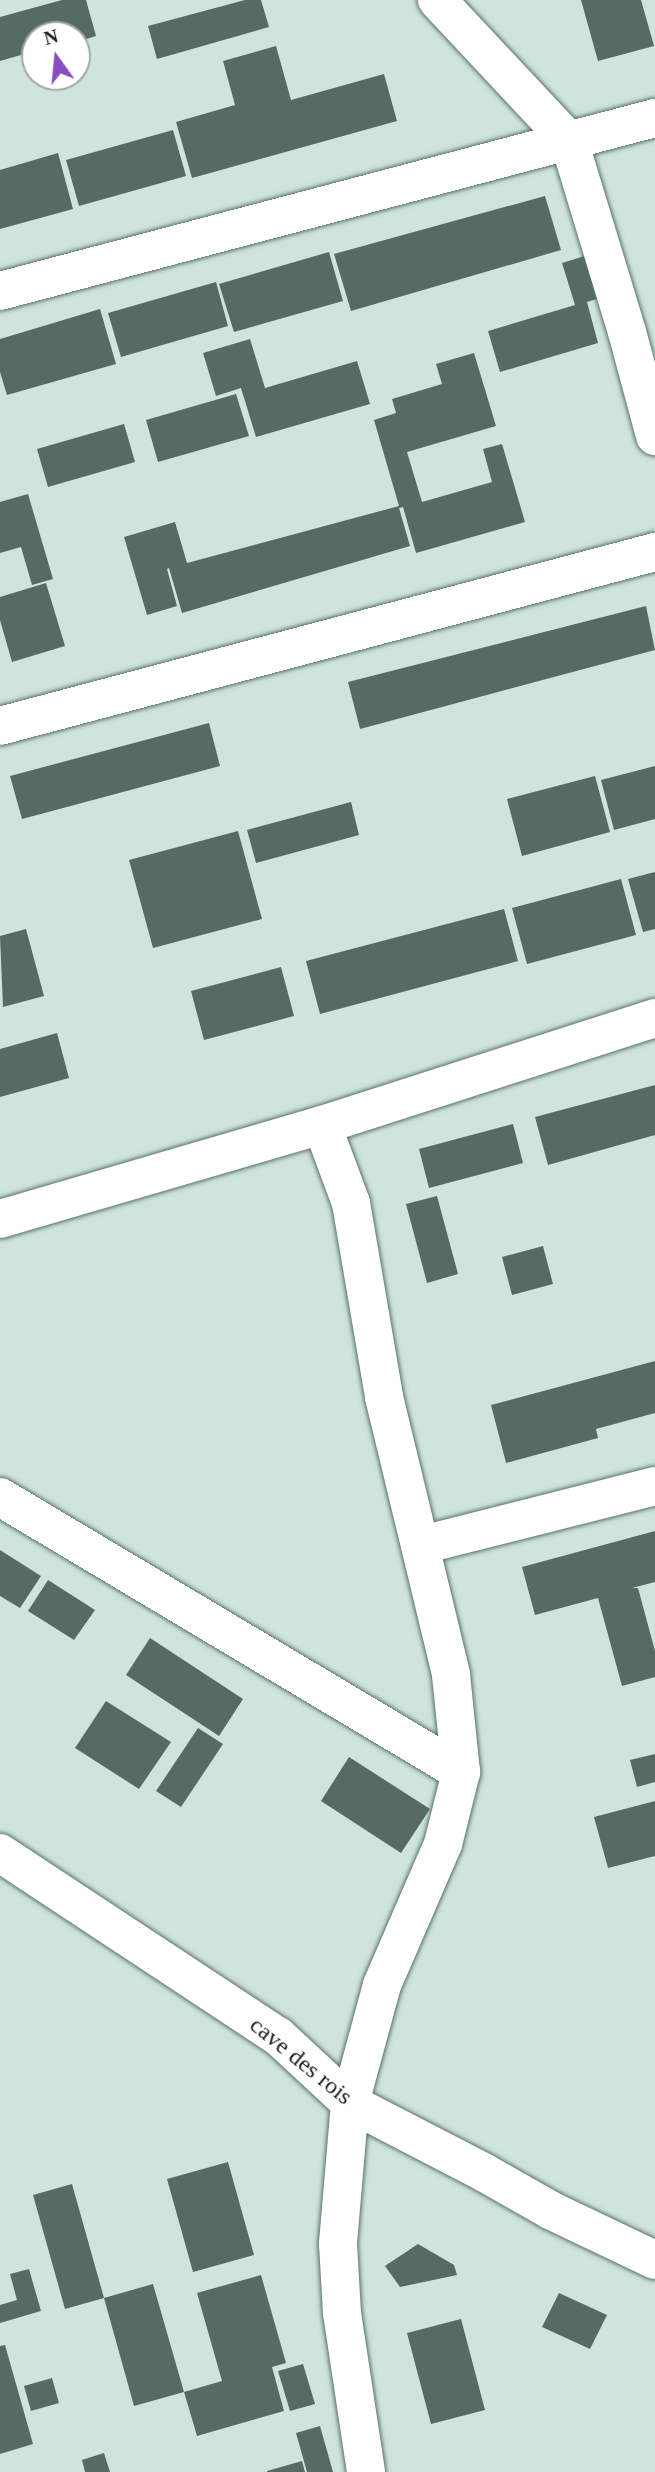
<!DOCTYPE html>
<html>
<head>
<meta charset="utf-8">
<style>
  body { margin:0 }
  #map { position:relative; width:655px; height:2472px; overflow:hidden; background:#cde5da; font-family:"Times New Roman",serif }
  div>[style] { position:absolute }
  .building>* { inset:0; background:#566c63 }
  .roads { filter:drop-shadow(0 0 2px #5b7168) drop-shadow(0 0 2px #5b7168) }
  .minor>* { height:38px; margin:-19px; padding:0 19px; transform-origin:19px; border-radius:19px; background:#fff }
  span { translate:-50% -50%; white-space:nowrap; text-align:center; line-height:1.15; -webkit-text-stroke:7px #fff; paint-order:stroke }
  .street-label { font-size:24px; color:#18201d }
  .north { position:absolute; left:21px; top:21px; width:70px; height:70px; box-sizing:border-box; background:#fff; border:2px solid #a3a6a5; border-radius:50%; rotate:345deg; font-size:19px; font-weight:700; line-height:28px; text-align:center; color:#18201d }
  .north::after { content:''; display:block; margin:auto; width:24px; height:32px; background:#894dc3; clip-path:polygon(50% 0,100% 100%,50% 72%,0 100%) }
</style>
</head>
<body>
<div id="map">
  <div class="building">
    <i style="clip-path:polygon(62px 0,86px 0,96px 36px,77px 42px,77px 35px,35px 35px,35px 51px,0 61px,0 17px)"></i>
    <i style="clip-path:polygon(245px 0,261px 0,269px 27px,157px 59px,148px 26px)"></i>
    <i style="clip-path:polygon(581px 0,641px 0,654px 46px,598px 61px)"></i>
    <i style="clip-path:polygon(276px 46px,291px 100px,384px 74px,397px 121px,192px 178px,176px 122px,235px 105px,223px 61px)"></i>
    <i style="clip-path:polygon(173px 130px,186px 176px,79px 206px,66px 160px)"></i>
    <i style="clip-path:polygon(58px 153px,73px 209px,0 229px,0 170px)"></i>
    <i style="clip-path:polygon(545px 196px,561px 250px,351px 311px,334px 254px)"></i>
    <i style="clip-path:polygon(329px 252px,343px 301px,234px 332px,219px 284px)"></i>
    <i style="clip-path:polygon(588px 255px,600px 298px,587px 302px,598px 343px,500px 372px,488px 331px,575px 305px,562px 263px)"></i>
    <i style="clip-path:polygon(216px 282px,228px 326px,121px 357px,108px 313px)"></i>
    <i style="clip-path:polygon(100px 309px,116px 364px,7px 395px,0 372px,0 339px)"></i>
    <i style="clip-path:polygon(250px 339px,265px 388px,357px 361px,370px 404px,256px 437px,241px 388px,216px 396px,203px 353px)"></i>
    <i style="clip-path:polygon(474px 353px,496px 426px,407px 452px,422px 502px,492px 482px,483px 449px,502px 444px,525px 522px,416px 553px,403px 507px,399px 508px,410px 546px,182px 613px,169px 568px,167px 569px,177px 606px,147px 615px,124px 537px,175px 522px,187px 563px,399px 506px,374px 420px,396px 413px,392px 399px,442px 384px,436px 364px)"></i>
    <i style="clip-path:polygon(236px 394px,249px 436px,158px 462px,146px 420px)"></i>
    <i style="clip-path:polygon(124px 424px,135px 462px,48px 487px,37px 449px)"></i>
    <i style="clip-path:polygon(28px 494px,53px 579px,32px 585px,21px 547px,0 553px,0 502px)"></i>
    <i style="clip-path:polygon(46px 583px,65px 646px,12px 662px,0 620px,0 597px)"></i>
    <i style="clip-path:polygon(646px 606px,655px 650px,360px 729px,348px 682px)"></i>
    <i style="clip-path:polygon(209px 723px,220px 766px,22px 819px,10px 776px)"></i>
    <i style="clip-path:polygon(655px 766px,655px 819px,614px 830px,601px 780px)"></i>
    <i style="clip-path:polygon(595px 776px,610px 832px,522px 856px,507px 799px)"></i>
    <i style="clip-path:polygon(351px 802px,359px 835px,256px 863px,247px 830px)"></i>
    <i style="clip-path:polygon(238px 831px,262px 919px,153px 948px,129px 860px)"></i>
    <i style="clip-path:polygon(655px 872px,655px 929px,643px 932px,628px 879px)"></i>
    <i style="clip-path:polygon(621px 879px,636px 935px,527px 964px,512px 908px)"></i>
    <i style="clip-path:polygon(504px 909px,518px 961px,320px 1014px,306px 961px)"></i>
    <i style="clip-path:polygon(26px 929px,44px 996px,3px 1007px,0 936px)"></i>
    <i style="clip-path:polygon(281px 967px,294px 1016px,204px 1040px,191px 991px)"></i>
    <i style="clip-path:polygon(57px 1033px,69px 1078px,0 1097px,0 1049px)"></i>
    <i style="clip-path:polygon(655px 1085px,655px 1135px,548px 1165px,535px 1117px)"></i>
    <i style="clip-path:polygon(513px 1124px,523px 1163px,429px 1188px,419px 1149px)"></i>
    <i style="clip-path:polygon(437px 1196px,458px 1274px,427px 1283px,406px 1204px)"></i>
    <i style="clip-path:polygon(543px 1246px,553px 1284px,512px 1295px,502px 1257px)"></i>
    <i style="clip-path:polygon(655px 1361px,655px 1413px,596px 1429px,598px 1438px,506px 1463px,491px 1405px)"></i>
    <i style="clip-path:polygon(655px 1531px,655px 1582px,632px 1588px,638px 1588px,655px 1651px,655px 1677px,622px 1686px,598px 1598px,535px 1615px,522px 1567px)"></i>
    <i style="clip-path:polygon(0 1550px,41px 1576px,20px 1608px,0 1596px)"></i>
    <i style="clip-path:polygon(48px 1580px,95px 1610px,74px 1640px,28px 1611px)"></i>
    <i style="clip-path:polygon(150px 1638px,243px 1699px,219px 1736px,126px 1675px)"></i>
    <i style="clip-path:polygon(106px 1701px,171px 1742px,139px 1789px,75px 1748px)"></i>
    <i style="clip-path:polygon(198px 1728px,223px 1744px,181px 1807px,156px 1791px)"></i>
    <i style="clip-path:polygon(655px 1754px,655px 1782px,637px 1787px,630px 1760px)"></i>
    <i style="clip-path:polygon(349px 1757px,430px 1809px,401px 1853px,321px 1801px)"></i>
    <i style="clip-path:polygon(655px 1801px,655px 1856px,608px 1868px,594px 1817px)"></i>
    <i style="clip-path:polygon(228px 2162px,254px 2255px,193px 2272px,167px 2179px)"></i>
    <i style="clip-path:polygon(72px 2184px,104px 2298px,65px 2309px,33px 2195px)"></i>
    <i style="clip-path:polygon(418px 2244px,454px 2265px,457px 2275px,400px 2287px,385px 2266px)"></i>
    <i style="clip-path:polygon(29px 2269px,41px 2311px,0 2323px,0 2305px,17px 2300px,10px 2274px)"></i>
    <i style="clip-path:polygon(261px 2275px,286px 2363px,272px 2367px,284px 2411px,197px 2436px,184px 2392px,222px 2381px,197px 2293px)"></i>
    <i style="clip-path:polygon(153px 2284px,184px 2392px,134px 2406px,104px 2298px)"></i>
    <i style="clip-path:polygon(559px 2293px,607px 2315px,590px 2349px,542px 2327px)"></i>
    <i style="clip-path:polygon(461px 2319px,485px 2410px,431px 2424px,407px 2333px)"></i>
    <i style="clip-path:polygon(5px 2345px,33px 2444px,0 2454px,0 2346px)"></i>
    <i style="clip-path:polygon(303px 2364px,315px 2404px,290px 2411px,278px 2371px)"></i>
    <i style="clip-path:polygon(52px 2378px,59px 2403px,31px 2411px,24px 2386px)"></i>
    <i style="clip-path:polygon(320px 2426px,333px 2472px,307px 2472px,296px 2433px)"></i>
    <i style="clip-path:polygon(104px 2453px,110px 2472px,85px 2472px,82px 2460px)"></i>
    <i style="clip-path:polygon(302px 2461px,305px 2472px,267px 2472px,267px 2471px)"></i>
  </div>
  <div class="roads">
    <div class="minor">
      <i style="left:437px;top:0;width:193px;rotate:46.9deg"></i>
      <i style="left:569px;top:141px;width:200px;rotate:73.1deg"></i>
      <i style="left:627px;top:332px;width:108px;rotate:74.9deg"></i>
      <i style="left:0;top:291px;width:677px;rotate:-14.8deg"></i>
      <i style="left:0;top:726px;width:678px;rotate:-14.88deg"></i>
      <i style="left:322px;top:1125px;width:83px;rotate:69.6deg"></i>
      <i style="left:351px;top:1203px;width:197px;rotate:80.3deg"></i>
      <i style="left:384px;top:1397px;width:286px;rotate:76.4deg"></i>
      <i style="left:451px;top:1675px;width:98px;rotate:84.1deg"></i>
      <i style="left:461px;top:1772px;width:74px;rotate:104deg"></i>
      <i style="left:443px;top:1844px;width:154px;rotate:113.4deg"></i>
      <i style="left:382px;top:1985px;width:122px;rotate:105.2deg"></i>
      <i style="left:350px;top:2103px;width:142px;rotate:94.9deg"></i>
      <i style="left:338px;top:2244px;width:69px;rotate:86.7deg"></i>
      <i style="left:342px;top:2313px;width:161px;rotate:81.4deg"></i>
      <i style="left:0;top:1219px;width:335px;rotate:-16.3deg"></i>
      <i style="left:322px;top:1125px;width:350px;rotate:-17.8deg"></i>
      <i style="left:0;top:1497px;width:537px;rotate:30.82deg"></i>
      <i style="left:422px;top:1545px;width:240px;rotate:-14.2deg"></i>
      <i style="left:0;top:1853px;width:333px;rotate:33.4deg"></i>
      <i style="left:278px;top:2036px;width:98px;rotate:42.9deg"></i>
      <i style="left:350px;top:2103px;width:152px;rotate:27.4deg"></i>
      <i style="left:485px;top:2173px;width:75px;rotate:29.6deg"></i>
      <i style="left:550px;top:2210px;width:116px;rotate:25.5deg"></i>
    </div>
  </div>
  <div class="street-label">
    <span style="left:301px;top:2061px;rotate:39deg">cave des rois</span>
  </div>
  <div class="north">N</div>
</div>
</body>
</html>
